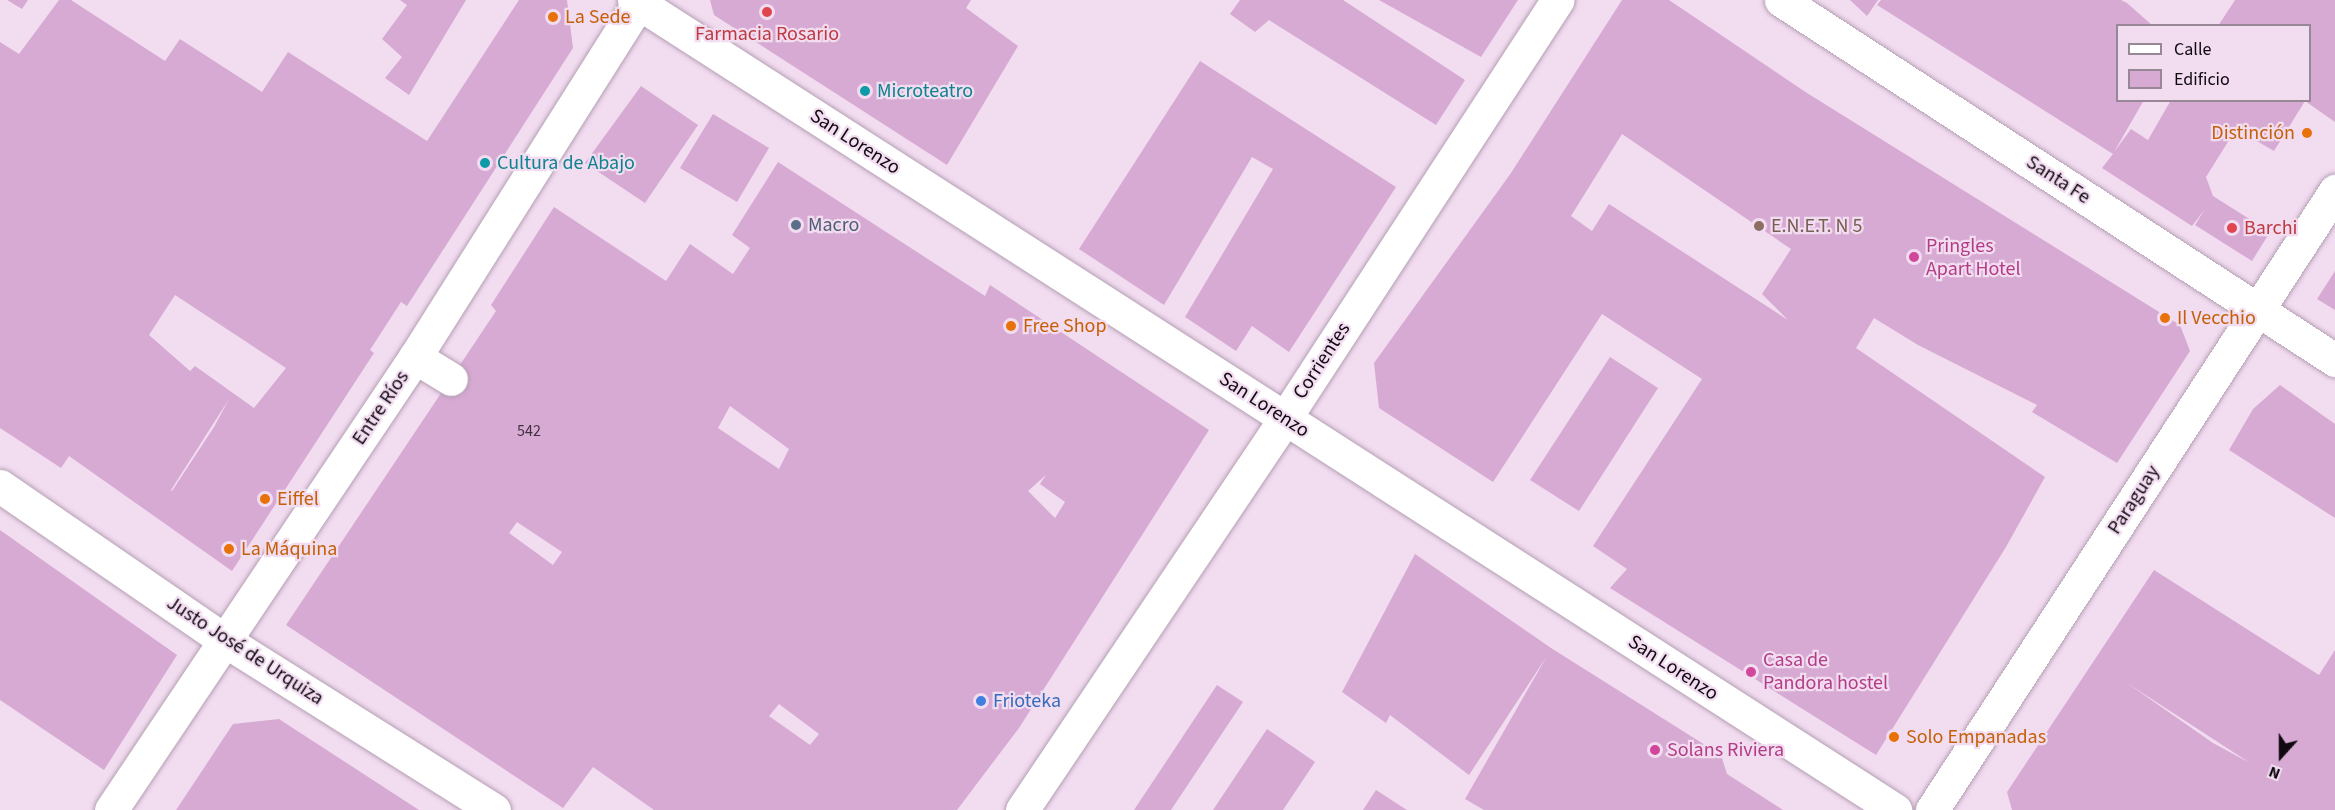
<!DOCTYPE html>
<html>
<head>
<meta charset="utf-8">
<style>
  body { margin:0 }
  #map { position:relative; width:2335px; height:810px; overflow:hidden; background:#f2dcf0; font-family:"Source Sans 3",sans-serif }
  div>[style] { position:absolute }
  .building>* { inset:0; background:#d7aad4 }
  .roads { filter:drop-shadow(0 0 2px #b49fb3) drop-shadow(0 0 2px #b49fb3) }
  .minor>* { height:33px; margin:-16.5px; padding:0 16.5px; transform-origin:16.5px; border-radius:16.5px; background:#fff }
  .major>* { height:33px; margin:-16.5px; padding:0 16.5px; transform-origin:16.5px; border-radius:16.5px; background:#fff }
  .dots>* { width:16px; height:16px; translate:-50% -50%; box-sizing:border-box; border:3px solid #f2dcf0; border-radius:50% }
  span { translate:-50% -50%; white-space:nowrap; text-align:center; line-height:1.15; -webkit-text-stroke:4.5px #f2dcf0; paint-order:stroke }
  .number-label { font-size:16px; color:#423141 }
  .number-label span { -webkit-text-stroke-width:0 }
  .food-label { font-size:20px; color:#c56008 }
  .left { translate:0 -50%; text-align:left }
  .right { translate:-100% -50%; text-align:right }
  .health-label { font-size:20px; color:#be3a42 }
  .culture-label { font-size:20px; color:#0d838f }
  .street-label { font-size:20px; color:#100910 }
  .service-label { font-size:20px; color:#4e5e75 }
  .education-label { font-size:20px; color:#785e54 }
  .hotel-label { font-size:20px; color:#b23c85 }
  .shop-label { font-size:20px; color:#366cbe }
  .legend { position:absolute; left:2116px; top:24px; width:195px; height:78px; box-sizing:border-box; background:#f2dcf0; border:2px solid #988896; margin:0; padding:8px 10px; list-style:none; font-size:18px; color:#100910 }
  .legend li { display:flex; align-items:center; gap:12px; height:30px }
  .legend b { width:30px; border:2px solid #988896 }
  .north { position:absolute; left:2251px; top:726px; width:60px; height:60px; -webkit-text-stroke:4px #f2dcf0; paint-order:stroke; rotate:201deg; font-size:16px; font-weight:700; line-height:24px; text-align:center; color:#100910 }
  .north::after { content:''; display:block; margin:auto; width:21px; height:27px; background:#100910; clip-path:polygon(50% 0,100% 100%,50% 72%,0 100%) }
</style>
</head>
<body>
<div id="map">
  <div class="building">
    <i style="clip-path:polygon(7px 0,28px 0,22px 9px)"></i>
    <i style="clip-path:polygon(evenodd,59px 0,71px 0,165px 61px,180px 39px,262px 92px,288px 52px,427px 141px,519px 0,567px 0,573px 48px,407px 306px,401px 302px,370px 350px,374px 353px,232px 571px,69px 456px,61px 468px,0 428px,0 42px,19px 54px,59px 0,175px 295px,286px 368px,254px 408px,195px 366px,190px 371px,149px 335px,175px 295px,59px 0,229px 399px,214px 427px,172px 491px,171px 490px,229px 399px)"></i>
    <i style="clip-path:polygon(400px 0,466px 0,409px 95px,385px 78px,402px 57px,382px 39px,407px 5px)"></i>
    <i style="clip-path:polygon(710px 0,971px 0,966px 8px,1018px 46px,947px 165px,714px 15px)"></i>
    <i style="clip-path:polygon(1240px 0,1343px 0,1465px 80px,1436px 125px,1269px 20px,1255px 32px,1230px 14px)"></i>
    <i style="clip-path:polygon(1379px 0,1518px 0,1481px 57px)"></i>
    <i style="clip-path:polygon(evenodd,1622px 0,1669px 0,1807px 93px,2180px 325px,2190px 351px,2117px 463px,2032px 412px,2037px 405px,1918px 345px,1874px 318px,1856px 348px,2045px 477px,2006px 547px,1876px 755px,1610px 588px,1627px 569px,1593px 546px,1702px 379px,1602px 314px,1493px 482px,1379px 408px,1374px 363px,1511px 173px,1622px 0,1622px 134px,1791px 249px,1762px 294px,1788px 320px,1609px 204px,1592px 231px,1571px 216px,1622px 134px)"></i>
    <i style="clip-path:polygon(1850px 0,1878px 0,1867px 16px)"></i>
    <i style="clip-path:polygon(1881px 0,2121px 0,2127px 3px,2153px 26px,2118px 26px,2118px 100px,2144px 100px,2114px 152px,2131px 129px,2148px 140px,2171px 100px,2310px 100px,2310px 26px,2218px 26px,2235px 0,2335px 0,2335px 122px,2305px 101px,2274px 151px,2236px 129px,2206px 177px,2213px 196px,2270px 232px,2252px 261px,2195px 225px,2205px 209px,2192px 226px,2102px 168px,2113px 154px,1877px 5px)"></i>
    <i style="clip-path:polygon(1200px 61px,1396px 187px,1289px 352px,1252px 326px,1236px 351px,1185px 317px,1273px 169px,1252px 157px,1164px 305px,1079px 249px)"></i>
    <i style="clip-path:polygon(641px 86px,698px 125px,645px 203px,585px 163px)"></i>
    <i style="clip-path:polygon(713px 114px,769px 148px,737px 202px,680px 168px)"></i>
    <i style="clip-path:polygon(evenodd,778px 162px,985px 296px,990px 285px,1209px 430px,1019px 728px,957px 810px,654px 810px,593px 767px,563px 808px,286px 625px,496px 311px,491px 305px,554px 207px,666px 281px,690px 244px,733px 274px,750px 248px,732px 235px,778px 162px,730px 406px,789px 449px,779px 469px,718px 428px,730px 406px,778px 162px,1046px 475px,1040px 484px,1065px 502px,1055px 518px,1028px 491px,1046px 475px,778px 162px,517px 522px,562px 552px,553px 565px,509px 533px,517px 522px,778px 162px,779px 704px,819px 734px,810px 745px,769px 716px,779px 704px)"></i>
    <i style="clip-path:polygon(2335px 271px,2335px 310px,2317px 299px)"></i>
    <i style="clip-path:polygon(1610px 357px,1658px 388px,1579px 511px,1530px 480px)"></i>
    <i style="clip-path:polygon(2280px 385px,2335px 424px,2335px 518px,2229px 450px,2253px 409px)"></i>
    <i style="clip-path:polygon(0 530px,177px 655px,104px 770px,0 700px)"></i>
    <i style="clip-path:polygon(1415px 554px,1551px 648px,1721px 755px,1727px 774px,1783px 810px,1484px 810px,1465px 799px,1547px 656px,1469px 775px,1390px 715px,1386px 723px,1342px 692px)"></i>
    <i style="clip-path:polygon(evenodd,2154px 570px,2319px 675px,2335px 650px,2335px 810px,2012px 810px,2007px 792px,2154px 570px,2127px 683px,2250px 763px,2213px 743px,2127px 683px)"></i>
    <i style="clip-path:polygon(1217px 685px,1243px 702px,1171px 810px,1134px 810px)"></i>
    <i style="clip-path:polygon(279px 719px,419px 810px,176px 810px,233px 724px)"></i>
    <i style="clip-path:polygon(1267px 729px,1315px 762px,1283px 810px,1213px 810px)"></i>
    <i style="clip-path:polygon(1376px 790px,1407px 810px,1363px 810px)"></i>
  </div>
  <div class="roads">
    <div class="minor">
      <i style="left:415px;top:357px;width:42px;rotate:31.4deg"></i>
      <i style="left:0;top:486px;width:272px;rotate:34.5deg"></i>
      <i style="left:224px;top:640px;width:319px;rotate:32.2deg"></i>
      <i style="left:1932px;top:810px;width:739px;rotate:-56.93deg"></i>
    </div>
    <div class="major">
      <i style="left:634px;top:0;width:1499px;rotate:32.71deg"></i>
      <i style="left:1781px;top:0;width:661px;rotate:33.02deg"></i>
      <i style="left:111px;top:810px;width:546px;rotate:-56.14deg"></i>
      <i style="left:415px;top:357px;width:423px;rotate:-57.7deg"></i>
      <i style="left:1022px;top:810px;width:472px;rotate:-56.1deg"></i>
      <i style="left:1285px;top:418px;width:499px;rotate:-56.9deg"></i>
    </div>
  </div>
  <div class="dots">
    <i style="left:767px;top:12px;background:#e0444e"></i>
    <i style="left:553px;top:17px;background:#e8710a"></i>
    <i style="left:865px;top:91px;background:#0f9aa8"></i>
    <i style="left:2307px;top:133px;background:#e8710a"></i>
    <i style="left:485px;top:163px;background:#0f9aa8"></i>
    <i style="left:796px;top:225px;background:#5c6f8a"></i>
    <i style="left:1759px;top:226px;background:#8d6e63"></i>
    <i style="left:2232px;top:228px;background:#e0444e"></i>
    <i style="left:1914px;top:257px;background:#d1479c"></i>
    <i style="left:2165px;top:318px;background:#e8710a"></i>
    <i style="left:1011px;top:326px;background:#e8710a"></i>
    <i style="left:265px;top:499px;background:#e8710a"></i>
    <i style="left:229px;top:549px;background:#e8710a"></i>
    <i style="left:1751px;top:672px;background:#d1479c"></i>
    <i style="left:981px;top:701px;background:#3f7fe0"></i>
    <i style="left:1894px;top:737px;background:#e8710a"></i>
    <i style="left:1655px;top:750px;background:#d1479c"></i>
  </div>
  <div class="number-label">
    <span style="left:529px;top:431px">542</span>
  </div>
  <div class="food-label">
    <span class="left" style="left:565px;top:17px">La Sede</span>
    <span class="right" style="left:2295px;top:133px">Distinción</span>
    <span class="left" style="left:2177px;top:318px">Il Vecchio</span>
    <span class="left" style="left:1023px;top:326px">Free Shop</span>
    <span class="left" style="left:277px;top:499px">Eiffel</span>
    <span class="left" style="left:241px;top:549px">La Máquina</span>
    <span class="left" style="left:1906px;top:737px">Solo Empanadas</span>
  </div>
  <div class="health-label">
    <span style="left:767px;top:34px">Farmacia Rosario</span>
    <span class="left" style="left:2244px;top:228px">Barchi</span>
  </div>
  <div class="culture-label">
    <span class="left" style="left:877px;top:91px">Microteatro</span>
    <span class="left" style="left:497px;top:163px">Cultura de Abajo</span>
  </div>
  <div class="street-label">
    <span style="left:855px;top:142px;rotate:33deg">San Lorenzo</span>
    <span style="left:2058px;top:180px;rotate:33deg">Santa Fe</span>
    <span style="left:1322px;top:361px;rotate:-57deg">Corrientes</span>
    <span style="left:1264px;top:405px;rotate:33deg">San Lorenzo</span>
    <span style="left:381px;top:408px;rotate:-56deg">Entre Ríos</span>
    <span style="left:2134px;top:500px;rotate:-57deg">Paraguay</span>
    <span style="left:245px;top:651px;rotate:33deg">Justo José de Urquiza</span>
    <span style="left:1673px;top:668px;rotate:33deg">San Lorenzo</span>
  </div>
  <div class="service-label">
    <span class="left" style="left:808px;top:225px">Macro</span>
  </div>
  <div class="education-label">
    <span class="left" style="left:1771px;top:226px">E.N.E.T. N 5</span>
  </div>
  <div class="hotel-label">
    <span class="left" style="left:1926px;top:258px">Pringles<br>Apart Hotel</span>
    <span class="left" style="left:1763px;top:672px">Casa de<br>Pandora hostel</span>
    <span class="left" style="left:1667px;top:750px">Solans Riviera</span>
  </div>
  <div class="shop-label">
    <span class="left" style="left:993px;top:701px">Frioteka</span>
  </div>
  <ul class="legend">
  <li><b style="height:8px;background:#fff"></b>Calle</li>
  <li><b style="height:16px;background:#d7aad4"></b>Edificio</li>
  </ul>
  <div class="north">N</div>
</div>
</body>
</html>
